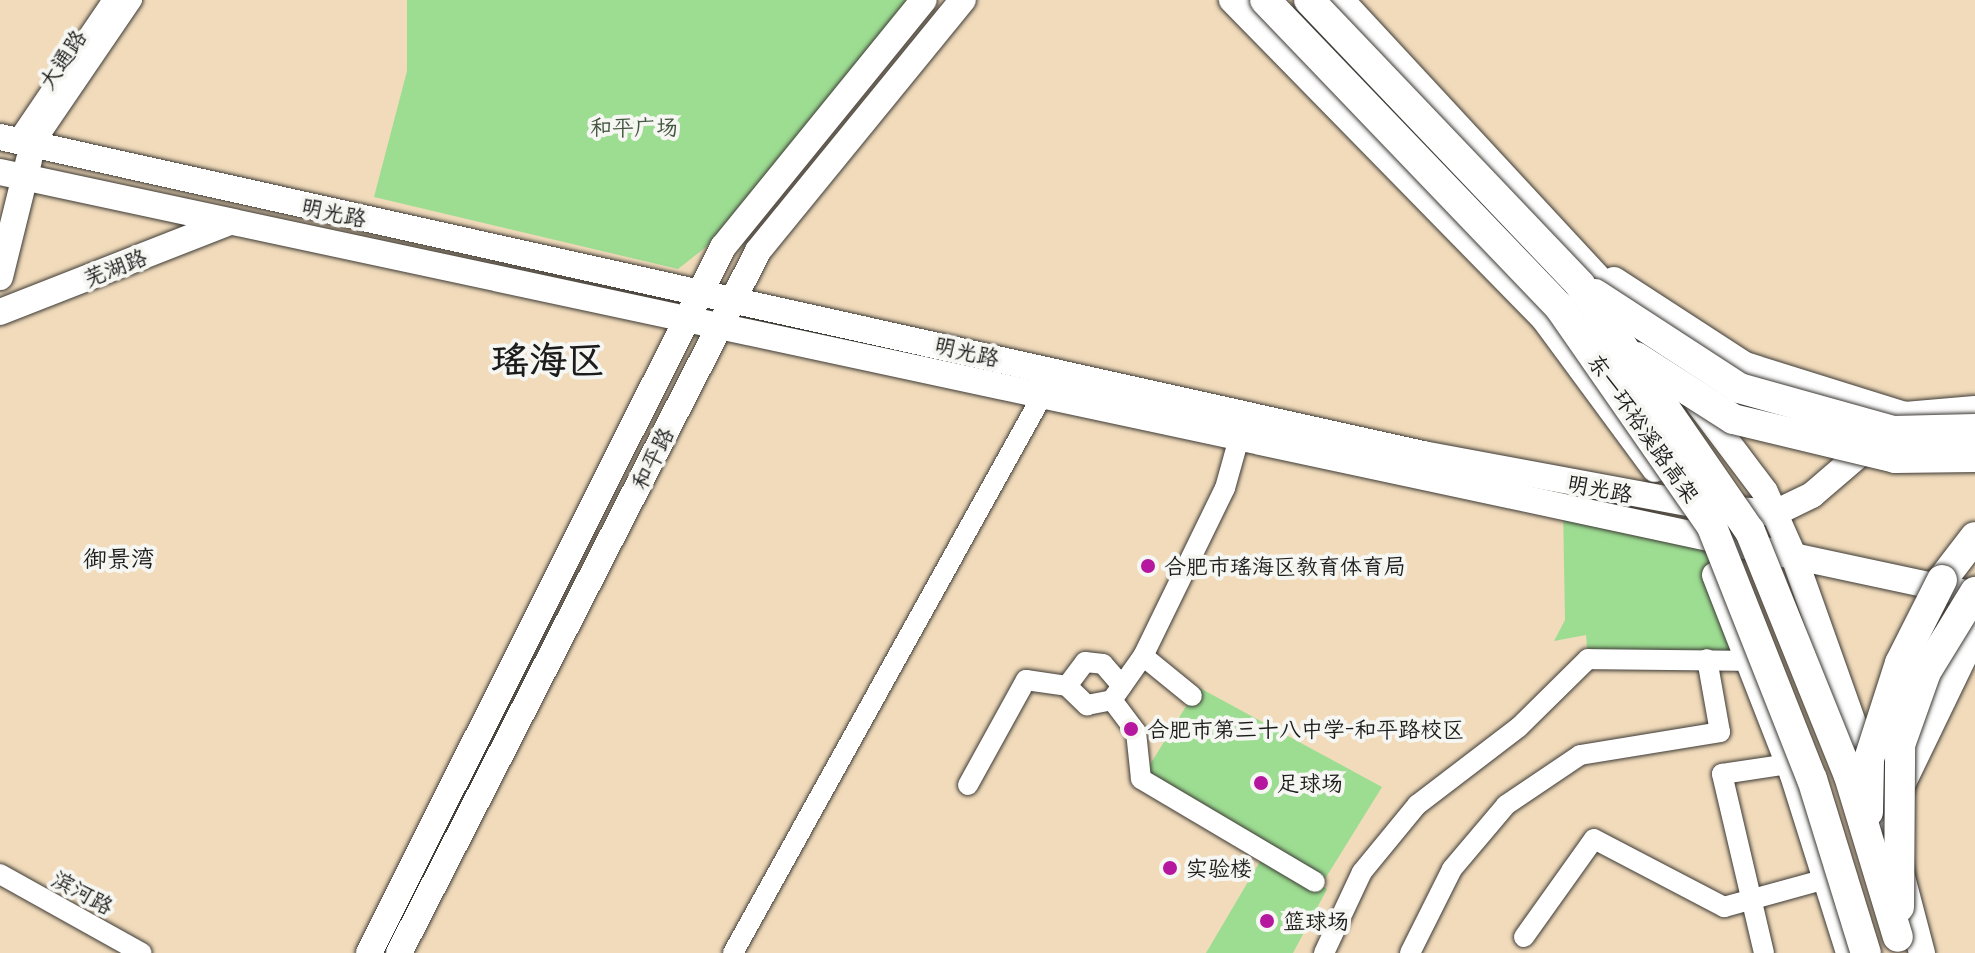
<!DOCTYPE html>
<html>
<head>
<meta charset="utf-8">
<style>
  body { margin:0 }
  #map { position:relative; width:1975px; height:953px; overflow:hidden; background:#f1dbbb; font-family:Mali,"LXGW WenKai TC",sans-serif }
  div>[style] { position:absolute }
  .green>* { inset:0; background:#9ddd92 }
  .roads { filter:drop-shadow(0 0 2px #3c3934) drop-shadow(0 0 2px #3c3934) }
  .minor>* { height:20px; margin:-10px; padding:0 10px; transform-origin:10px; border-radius:10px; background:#fff }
  .major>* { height:26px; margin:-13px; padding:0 13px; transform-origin:13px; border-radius:13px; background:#fff }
  .highway>* { height:30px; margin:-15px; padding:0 15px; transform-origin:15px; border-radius:15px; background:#fff }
  .bridges { filter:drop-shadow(0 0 2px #3c3934) drop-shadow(0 0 2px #3c3934) }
  .highway-bridge>* { height:30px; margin:-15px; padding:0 15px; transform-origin:15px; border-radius:15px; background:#fff }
  .dots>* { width:22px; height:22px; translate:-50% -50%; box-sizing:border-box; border:4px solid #f6f6f2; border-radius:50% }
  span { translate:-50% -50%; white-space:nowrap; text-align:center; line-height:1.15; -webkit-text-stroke:8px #f6f6f2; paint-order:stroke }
  .street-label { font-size:22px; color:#1c1c1c }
  .park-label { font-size:22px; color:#43563f }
  .poi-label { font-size:22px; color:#1c1c1c }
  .left { translate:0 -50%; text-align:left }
  .neighbourhood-label { font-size:24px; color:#1c1c1c }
  .town-label { font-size:38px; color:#1c1c1c; font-weight:700 }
</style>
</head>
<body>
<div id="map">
  <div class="green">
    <i style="clip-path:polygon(407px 0,908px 0,706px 247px,678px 269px,374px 197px,407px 71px)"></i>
    <i style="clip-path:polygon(1563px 507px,1700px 537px,1749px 661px,1588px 659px,1586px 635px,1554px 641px,1565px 620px)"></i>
    <i style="clip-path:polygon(1198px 687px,1382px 787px,1325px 879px,1141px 779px)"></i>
    <i style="clip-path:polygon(1265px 853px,1327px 889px,1293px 953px,1206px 953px)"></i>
  </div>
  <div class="roads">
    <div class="minor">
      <i style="left:17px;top:141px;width:171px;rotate:-55.8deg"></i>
      <i style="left:33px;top:145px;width:176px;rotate:-55.7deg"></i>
      <i style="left:1239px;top:438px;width:52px;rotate:105.6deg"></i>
      <i style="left:1225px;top:488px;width:187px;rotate:116deg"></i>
      <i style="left:1143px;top:656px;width:54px;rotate:125.2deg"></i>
      <i style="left:1112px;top:700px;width:40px;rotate:53deg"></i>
      <i style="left:1136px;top:732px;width:47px;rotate:83.9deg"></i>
      <i style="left:1141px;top:779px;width:202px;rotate:30.6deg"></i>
      <i style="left:1143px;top:656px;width:63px;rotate:39.2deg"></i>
      <i style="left:1067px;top:686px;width:28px;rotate:44deg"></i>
      <i style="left:1087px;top:705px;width:25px;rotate:-11deg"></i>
      <i style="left:968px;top:785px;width:120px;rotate:-61.1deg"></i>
      <i style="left:1026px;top:680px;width:41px;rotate:8.3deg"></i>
      <i style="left:1067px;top:686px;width:30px;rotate:-53deg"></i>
      <i style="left:1085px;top:662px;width:18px;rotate:6deg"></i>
      <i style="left:1103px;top:664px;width:29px;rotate:49deg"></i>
      <i style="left:0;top:874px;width:162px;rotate:29.1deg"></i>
      <i style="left:1524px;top:937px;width:120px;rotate:-54.5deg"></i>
      <i style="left:1594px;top:839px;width:147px;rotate:27.6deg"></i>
      <i style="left:1724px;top:907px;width:106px;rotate:-15.4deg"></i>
      <i style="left:733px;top:953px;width:637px;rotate:-60.98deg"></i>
      <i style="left:1324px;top:953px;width:89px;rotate:-64.9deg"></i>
      <i style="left:1362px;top:872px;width:87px;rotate:-50.6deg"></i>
      <i style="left:1417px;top:805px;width:128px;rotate:-37.4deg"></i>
      <i style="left:1519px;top:727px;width:97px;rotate:-44.6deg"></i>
      <i style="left:1588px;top:659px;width:161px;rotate:0.7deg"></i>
      <i style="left:1410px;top:953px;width:94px;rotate:-63.4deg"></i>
      <i style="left:1452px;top:869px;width:84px;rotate:-49.8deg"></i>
      <i style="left:1506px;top:805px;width:89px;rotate:-34deg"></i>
      <i style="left:1580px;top:755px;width:142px;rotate:-9.3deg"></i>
      <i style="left:1720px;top:732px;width:74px;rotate:-100.1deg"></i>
      <i style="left:1764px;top:953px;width:184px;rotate:-103.2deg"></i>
      <i style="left:1722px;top:774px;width:68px;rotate:-8.5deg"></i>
    </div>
    <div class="major">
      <i style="left:1232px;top:0;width:448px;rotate:45.6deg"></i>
      <i style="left:1545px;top:320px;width:185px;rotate:53.6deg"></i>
      <i style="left:1341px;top:0;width:427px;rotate:47.2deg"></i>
      <i style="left:0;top:137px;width:1458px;rotate:12.56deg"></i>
      <i style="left:1423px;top:454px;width:296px;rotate:10.5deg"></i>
      <i style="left:1714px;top:508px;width:61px;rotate:4.7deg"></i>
      <i style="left:1775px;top:513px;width:41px;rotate:-25.9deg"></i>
      <i style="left:1812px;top:495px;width:123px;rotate:-40.7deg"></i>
      <i style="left:0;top:172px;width:2020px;rotate:12.09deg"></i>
      <i style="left:0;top:277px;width:121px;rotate:-76.1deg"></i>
      <i style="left:1614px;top:280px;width:156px;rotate:33deg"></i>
      <i style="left:1745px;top:365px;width:168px;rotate:17.4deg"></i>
      <i style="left:1905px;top:415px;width:70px;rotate:-4.9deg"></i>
      <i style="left:0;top:312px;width:247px;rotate:-21.4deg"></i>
      <i style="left:1695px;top:399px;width:116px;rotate:53deg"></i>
      <i style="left:1765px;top:492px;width:71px;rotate:66deg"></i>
      <i style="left:1794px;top:557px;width:275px;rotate:70.4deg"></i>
      <i style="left:1886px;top:816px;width:142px;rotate:75.3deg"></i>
      <i style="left:1715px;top:575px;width:215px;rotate:68.7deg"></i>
      <i style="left:1793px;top:775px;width:187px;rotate:72.5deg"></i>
      <i style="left:1899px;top:791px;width:174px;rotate:-64.2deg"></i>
      <i style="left:369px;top:953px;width:790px;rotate:-63.37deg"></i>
      <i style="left:723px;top:247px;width:318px;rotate:-50.9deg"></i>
      <i style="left:399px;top:953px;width:788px;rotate:-62.91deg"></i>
      <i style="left:758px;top:251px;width:324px;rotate:-50.8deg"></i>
    </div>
    <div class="highway">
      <i style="left:1942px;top:580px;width:54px;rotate:-52.5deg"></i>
    </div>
  </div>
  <div class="bridges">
    <div class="highway-bridge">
      <i style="left:1265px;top:0;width:426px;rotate:46.2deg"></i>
      <i style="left:1560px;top:308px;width:267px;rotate:55.2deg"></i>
      <i style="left:1712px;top:527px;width:271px;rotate:68.4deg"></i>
      <i style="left:1812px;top:779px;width:182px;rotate:72.8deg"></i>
      <i style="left:1309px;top:0;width:393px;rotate:46.4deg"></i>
      <i style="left:1580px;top:285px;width:299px;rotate:55.4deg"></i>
      <i style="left:1750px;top:531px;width:264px;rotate:68deg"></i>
      <i style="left:1849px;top:776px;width:168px;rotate:73.1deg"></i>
      <i style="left:1595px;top:294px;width:172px;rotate:33.1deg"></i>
      <i style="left:1739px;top:388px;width:160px;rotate:15.6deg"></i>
      <i style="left:1893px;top:431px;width:82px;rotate:-1.4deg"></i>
      <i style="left:1636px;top:357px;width:115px;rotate:32.6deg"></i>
      <i style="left:1733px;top:419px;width:167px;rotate:13.5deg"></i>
      <i style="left:1895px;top:458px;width:80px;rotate:-0.7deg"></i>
      <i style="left:1868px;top:812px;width:53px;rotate:-88.9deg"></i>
      <i style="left:1869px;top:759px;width:101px;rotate:-72.1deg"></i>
      <i style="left:1900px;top:663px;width:93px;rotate:-63.2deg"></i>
      <i style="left:1899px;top:907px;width:162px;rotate:-89.6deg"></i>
      <i style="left:1900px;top:745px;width:77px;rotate:-70.4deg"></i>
      <i style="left:1926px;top:672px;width:94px;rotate:-58.5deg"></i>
    </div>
  </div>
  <div class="dots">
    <i style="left:1148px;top:566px;background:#b5179e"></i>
    <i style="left:1131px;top:729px;background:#b5179e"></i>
    <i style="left:1261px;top:783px;background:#b5179e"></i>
    <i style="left:1170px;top:868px;background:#b5179e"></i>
    <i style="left:1267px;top:921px;background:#b5179e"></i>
  </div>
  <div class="street-label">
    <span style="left:62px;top:59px;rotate:-56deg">大通路</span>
    <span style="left:334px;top:212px;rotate:12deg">明光路</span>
    <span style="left:115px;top:267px;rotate:-21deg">芜湖路</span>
    <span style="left:967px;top:351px;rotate:13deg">明光路</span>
    <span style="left:1644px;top:428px;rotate:55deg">东一环裕溪路高架</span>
    <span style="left:652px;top:458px;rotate:-63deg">和平路</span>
    <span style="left:1600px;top:488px;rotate:11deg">明光路</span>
    <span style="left:83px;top:892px;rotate:29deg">滨河路</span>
  </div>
  <div class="park-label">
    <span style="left:634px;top:127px">和平广场</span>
  </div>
  <div class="poi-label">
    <span class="left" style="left:1164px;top:566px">合肥市瑶海区教育体育局</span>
    <span class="left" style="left:1147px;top:729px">合肥市第三十八中学-和平路校区</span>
    <span class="left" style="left:1277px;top:783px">足球场</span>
    <span class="left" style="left:1186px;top:868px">实验楼</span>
    <span class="left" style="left:1283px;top:921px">篮球场</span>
  </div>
  <div class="neighbourhood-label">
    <span style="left:119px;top:558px">御景湾</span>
  </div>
  <div class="town-label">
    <span style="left:548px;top:359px">瑶海区</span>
  </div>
</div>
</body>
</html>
